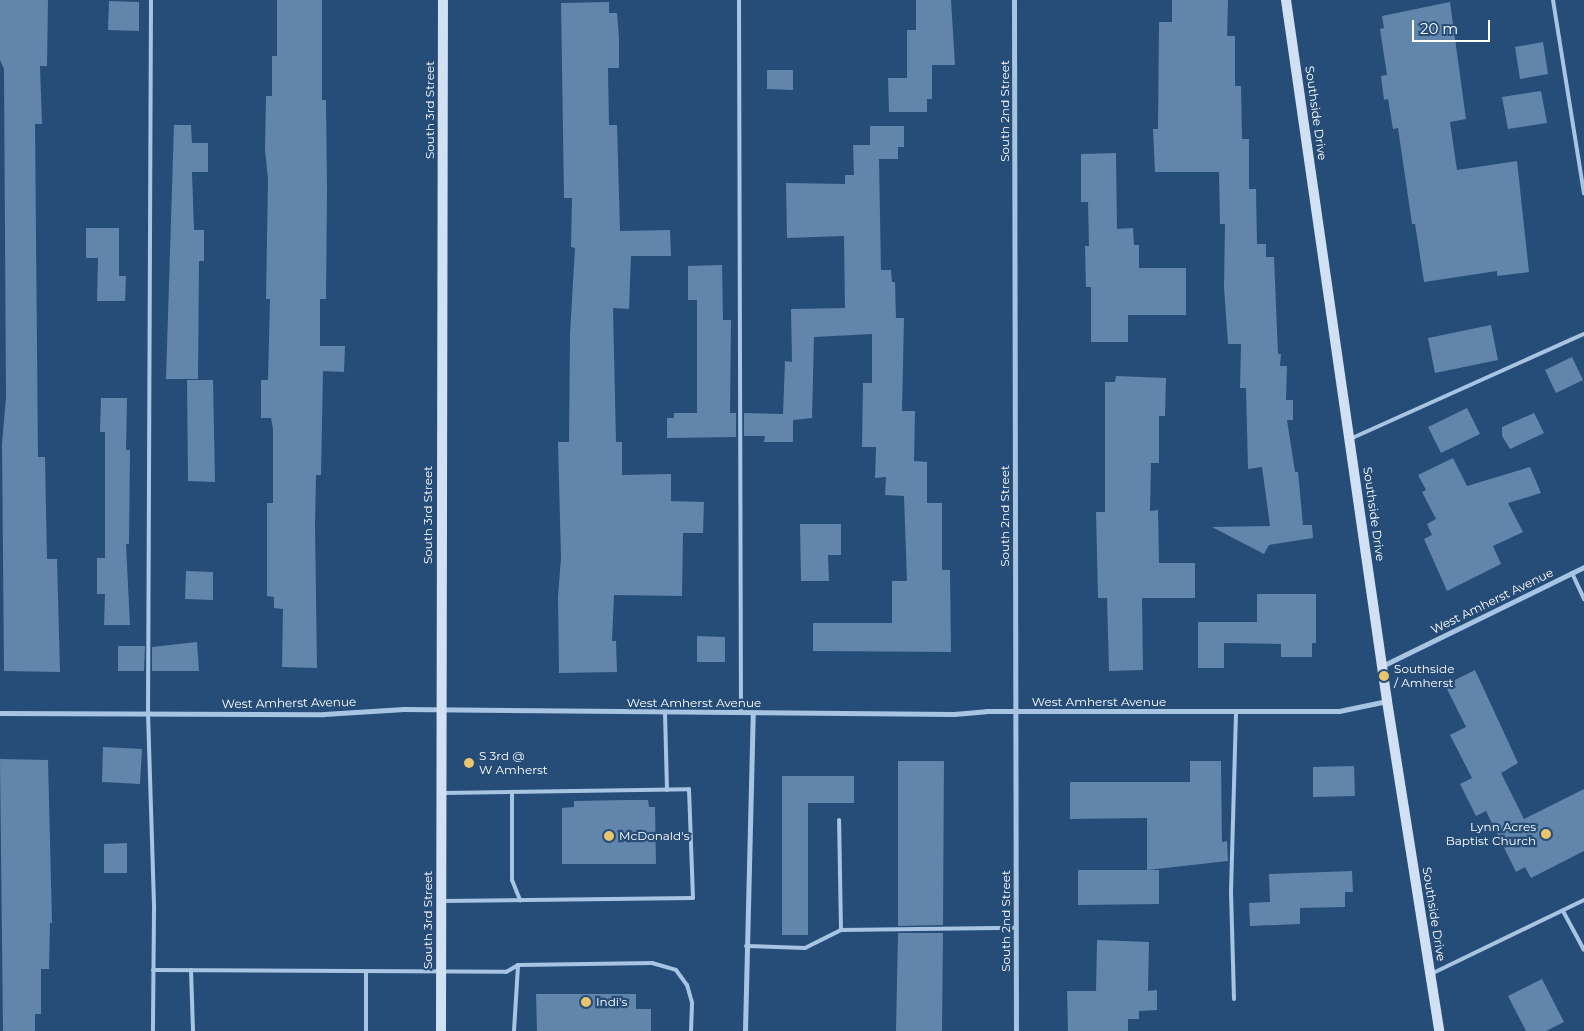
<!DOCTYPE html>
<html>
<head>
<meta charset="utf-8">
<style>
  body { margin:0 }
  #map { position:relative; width:1584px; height:1031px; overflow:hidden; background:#264c78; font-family:Montserrat,sans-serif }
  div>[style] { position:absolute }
  .building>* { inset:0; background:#6285ac }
  .lane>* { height:4px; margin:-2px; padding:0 2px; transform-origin:2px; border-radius:2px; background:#a8c4e3 }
  .street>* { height:5px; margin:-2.5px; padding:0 2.5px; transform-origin:2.5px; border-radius:2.5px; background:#a8c4e3 }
  .secondary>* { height:10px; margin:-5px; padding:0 5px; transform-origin:5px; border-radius:5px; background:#d1e0f3 }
  .dots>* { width:14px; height:14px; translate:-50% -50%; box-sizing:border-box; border:2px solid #264c78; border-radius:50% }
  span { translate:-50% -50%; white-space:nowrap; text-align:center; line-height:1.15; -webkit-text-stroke:4.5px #264c78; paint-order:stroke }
  .street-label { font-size:12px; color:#fff }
  .poi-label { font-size:12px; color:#fff }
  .left { translate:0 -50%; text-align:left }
  .right { translate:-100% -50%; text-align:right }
  .scale { position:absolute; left:1412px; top:20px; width:78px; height:22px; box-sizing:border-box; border:2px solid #fff; border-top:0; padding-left:6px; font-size:15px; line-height:18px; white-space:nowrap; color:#fff; -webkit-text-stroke:4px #264c78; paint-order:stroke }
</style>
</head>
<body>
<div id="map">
  <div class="building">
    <i style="clip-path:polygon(0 0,48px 0,47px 66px,40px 66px,42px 124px,35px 124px,38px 457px,45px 457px,47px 559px,57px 559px,60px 672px,4px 671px,2px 444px,6px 398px,4px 69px,0 60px)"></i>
    <i style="clip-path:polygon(277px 0,322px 0,322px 100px,326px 100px,327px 190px,326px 299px,320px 299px,320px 346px,345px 346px,344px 372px,323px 371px,321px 475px,316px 475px,315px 526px,317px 668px,282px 667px,283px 609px,274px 608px,274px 597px,267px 596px,267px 503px,273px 503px,273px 429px,271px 418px,261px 418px,261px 380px,268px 380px,270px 299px,266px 299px,268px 179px,265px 150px,266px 96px,272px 96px,272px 56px,277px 56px)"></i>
    <i style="clip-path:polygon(916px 0,951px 0,955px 65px,932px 65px,932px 99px,927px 99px,927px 112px,889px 112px,888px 78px,907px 78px,907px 30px,916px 30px)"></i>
    <i style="clip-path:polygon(1172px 0,1228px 0,1227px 36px,1235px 36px,1235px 86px,1241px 86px,1242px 139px,1249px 139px,1249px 189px,1256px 189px,1257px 244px,1266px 244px,1266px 257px,1274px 257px,1278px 354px,1281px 354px,1280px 366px,1287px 366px,1286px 400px,1293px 400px,1293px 420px,1287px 420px,1295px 472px,1298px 472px,1303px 525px,1312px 525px,1313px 538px,1269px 545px,1264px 554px,1212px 527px,1270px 526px,1262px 467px,1248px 469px,1246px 388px,1240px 388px,1241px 344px,1228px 344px,1224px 287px,1225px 224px,1220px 224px,1219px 172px,1155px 172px,1153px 129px,1158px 129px,1159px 22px,1172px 22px)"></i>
    <i style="clip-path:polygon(109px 1px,139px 2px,139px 31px,108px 30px)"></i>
    <i style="clip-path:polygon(609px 2px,609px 13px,617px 13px,619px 38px,619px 68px,608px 68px,609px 125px,617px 125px,620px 231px,670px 230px,671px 256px,631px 256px,629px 309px,613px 308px,616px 442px,622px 442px,622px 475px,671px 474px,671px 501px,704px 502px,703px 533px,683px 533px,682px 596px,614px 595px,612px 641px,616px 641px,617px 672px,559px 673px,558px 596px,561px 558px,558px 442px,569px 442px,570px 334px,575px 248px,571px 247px,572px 198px,564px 198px,561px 3px)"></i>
    <i style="clip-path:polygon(1450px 2px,1466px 119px,1450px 122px,1457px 170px,1517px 161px,1529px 272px,1497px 276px,1497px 271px,1424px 282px,1415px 224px,1412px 224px,1398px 128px,1393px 129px,1388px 99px,1384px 100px,1381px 76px,1387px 75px,1380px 29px,1384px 28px,1382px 16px)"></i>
    <i style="clip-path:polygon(1543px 42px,1548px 74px,1520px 79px,1515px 47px)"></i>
    <i style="clip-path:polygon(767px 70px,793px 70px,793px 90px,767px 89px)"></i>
    <i style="clip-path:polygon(1541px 91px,1547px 123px,1508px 129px,1502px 97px)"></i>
    <i style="clip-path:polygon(174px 125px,191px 125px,192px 143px,208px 143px,208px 172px,192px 172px,194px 230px,204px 230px,204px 261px,199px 261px,198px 379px,166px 379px)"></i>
    <i style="clip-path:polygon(870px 126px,904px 126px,904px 147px,898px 147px,898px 159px,879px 159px,881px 270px,891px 270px,892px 282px,895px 282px,896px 318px,904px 318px,902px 411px,915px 411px,914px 461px,927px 462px,927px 503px,942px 503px,942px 570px,950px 570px,951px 652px,813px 651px,813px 623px,892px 623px,892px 581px,907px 581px,904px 496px,885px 495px,886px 477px,875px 478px,876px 447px,862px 447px,863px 383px,872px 383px,872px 334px,814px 337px,812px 418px,793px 420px,793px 442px,764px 442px,765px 436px,744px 436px,744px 413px,783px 414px,785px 361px,792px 362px,791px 309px,845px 308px,844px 236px,787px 238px,786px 183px,845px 184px,845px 175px,854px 175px,853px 145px,870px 145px)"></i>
    <i style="clip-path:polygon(1116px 153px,1117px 229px,1133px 228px,1134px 245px,1139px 245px,1139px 268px,1186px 268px,1186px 315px,1128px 315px,1128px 342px,1091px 342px,1091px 287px,1086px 287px,1085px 246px,1089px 246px,1088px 202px,1081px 202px,1081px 154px)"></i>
    <i style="clip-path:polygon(86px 228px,119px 228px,119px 276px,126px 276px,125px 301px,97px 301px,98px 258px,86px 258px)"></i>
    <i style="clip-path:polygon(722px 265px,723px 320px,731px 320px,730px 413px,736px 413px,736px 437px,667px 438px,667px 418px,674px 418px,674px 413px,697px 413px,697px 300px,688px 300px,688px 266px)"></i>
    <i style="clip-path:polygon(1491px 325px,1498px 360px,1435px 373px,1428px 338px)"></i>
    <i style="clip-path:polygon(1572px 357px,1583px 380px,1556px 393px,1545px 370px)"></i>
    <i style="clip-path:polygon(1116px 376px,1166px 378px,1165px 416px,1159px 416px,1159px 463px,1151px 463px,1150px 511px,1158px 510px,1159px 563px,1195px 563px,1195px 598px,1142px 598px,1143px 670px,1109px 671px,1107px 598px,1098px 598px,1096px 512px,1105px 512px,1105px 382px,1115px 382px)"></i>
    <i style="clip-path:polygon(187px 380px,213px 380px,215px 482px,188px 481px)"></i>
    <i style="clip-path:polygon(101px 398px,127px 398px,126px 450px,130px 450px,129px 544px,126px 544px,130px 625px,104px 625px,105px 594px,97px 594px,97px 558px,105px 558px,105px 432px,100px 432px)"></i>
    <i style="clip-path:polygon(1467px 408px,1480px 434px,1441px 453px,1428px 427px)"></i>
    <i style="clip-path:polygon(1534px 413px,1544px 433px,1510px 449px,1502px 436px,1502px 427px)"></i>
    <i style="clip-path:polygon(1453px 458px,1467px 486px,1530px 467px,1541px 493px,1508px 503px,1523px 532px,1493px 546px,1501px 564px,1447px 591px,1424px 539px,1432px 535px,1427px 524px,1436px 519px,1422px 492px,1426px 490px,1418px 475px)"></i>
    <i style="clip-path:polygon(800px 524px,841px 524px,841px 555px,828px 555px,829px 581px,801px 581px)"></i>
    <i style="clip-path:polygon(186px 571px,213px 572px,213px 600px,185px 599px)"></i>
    <i style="clip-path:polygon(1257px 594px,1316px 594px,1316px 643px,1312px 643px,1312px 657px,1281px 657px,1281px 644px,1224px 643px,1224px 668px,1198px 668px,1198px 622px,1257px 622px)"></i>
    <i style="clip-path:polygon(697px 636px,725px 637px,725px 662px,697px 662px)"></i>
    <i style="clip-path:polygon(197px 642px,199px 671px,152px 671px,152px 647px)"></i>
    <i style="clip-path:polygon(118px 646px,145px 646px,144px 671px,118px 671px)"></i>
    <i style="clip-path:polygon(1475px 670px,1518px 763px,1501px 773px,1524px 819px,1584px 789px,1584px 851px,1531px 878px,1525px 867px,1516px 872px,1486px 811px,1476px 816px,1460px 784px,1472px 778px,1450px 735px,1466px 727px,1445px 685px)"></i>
    <i style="clip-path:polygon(103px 747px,142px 749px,140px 784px,102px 782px)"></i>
    <i style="clip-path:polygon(0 759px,48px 760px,52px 923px,50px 923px,49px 969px,41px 969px,41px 1014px,35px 1014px,35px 1031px,3px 1031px)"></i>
    <i style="clip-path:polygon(898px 761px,944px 761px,943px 925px,898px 926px)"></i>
    <i style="clip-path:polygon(1190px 761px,1221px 761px,1222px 842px,1227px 841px,1228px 861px,1147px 870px,1147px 818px,1070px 819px,1070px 782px,1190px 782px)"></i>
    <i style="clip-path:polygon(1354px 766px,1355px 796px,1313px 797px,1313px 767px)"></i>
    <i style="clip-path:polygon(782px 776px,854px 776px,854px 803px,808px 803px,808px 935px,782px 935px)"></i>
    <i style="clip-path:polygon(626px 800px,648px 800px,649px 807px,655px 807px,656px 864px,562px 864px,562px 808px,574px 807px,574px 801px)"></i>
    <i style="clip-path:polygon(127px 843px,127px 873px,104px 873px,104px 844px)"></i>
    <i style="clip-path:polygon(1078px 870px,1159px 870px,1159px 904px,1078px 905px)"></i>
    <i style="clip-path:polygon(1352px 871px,1353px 892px,1345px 892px,1345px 907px,1300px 908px,1300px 924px,1250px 926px,1249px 903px,1270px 902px,1269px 874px)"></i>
    <i style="clip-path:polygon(898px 933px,943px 933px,942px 1031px,896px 1031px)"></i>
    <i style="clip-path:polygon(1097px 940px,1149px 942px,1148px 991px,1157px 990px,1157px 1010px,1139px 1011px,1139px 1019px,1128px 1019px,1128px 1031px,1068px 1031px,1067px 991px,1096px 991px)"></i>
    <i style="clip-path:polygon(1542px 979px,1564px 1022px,1546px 1031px,1526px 1031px,1508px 996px)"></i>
    <i style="clip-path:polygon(536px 994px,636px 994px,636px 1009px,651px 1009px,651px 1031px,537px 1031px)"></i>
  </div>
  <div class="lane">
    <i style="left:151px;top:0;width:713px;rotate:90.24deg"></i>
    <i style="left:148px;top:713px;width:196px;rotate:88.2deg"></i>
    <i style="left:154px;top:909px;width:122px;rotate:90.5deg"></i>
    <i style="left:739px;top:0;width:713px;rotate:89.84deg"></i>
    <i style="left:1553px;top:0;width:196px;rotate:80.9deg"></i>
    <i style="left:1350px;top:439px;width:256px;rotate:-24.2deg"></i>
    <i style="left:1572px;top:573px;width:29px;rotate:65deg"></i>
    <i style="left:665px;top:713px;width:77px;rotate:88.5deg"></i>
    <i style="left:512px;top:792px;width:88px;rotate:90deg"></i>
    <i style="left:512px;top:880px;width:22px;rotate:68deg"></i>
    <i style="left:443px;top:793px;width:246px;rotate:-0.9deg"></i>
    <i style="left:689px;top:789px;width:109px;rotate:87.9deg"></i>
    <i style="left:693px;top:898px;width:250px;rotate:179.3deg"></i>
    <i style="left:1563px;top:911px;width:44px;rotate:61.7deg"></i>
    <i style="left:841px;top:930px;width:175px;rotate:-0.7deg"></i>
    <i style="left:746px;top:946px;width:59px;rotate:1.9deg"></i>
    <i style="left:805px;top:948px;width:40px;rotate:-26.6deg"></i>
    <i style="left:841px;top:930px;width:110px;rotate:-91deg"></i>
    <i style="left:153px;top:970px;width:353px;rotate:0.3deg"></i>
    <i style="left:506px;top:972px;width:14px;rotate:-30deg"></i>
    <i style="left:518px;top:965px;width:134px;rotate:-0.9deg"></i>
    <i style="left:652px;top:963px;width:25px;rotate:16deg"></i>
    <i style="left:676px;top:970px;width:19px;rotate:54deg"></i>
    <i style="left:687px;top:985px;width:19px;rotate:74deg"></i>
    <i style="left:692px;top:1003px;width:28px;rotate:92deg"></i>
    <i style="left:191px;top:970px;width:61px;rotate:88.1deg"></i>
    <i style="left:366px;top:971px;width:60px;rotate:90deg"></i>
    <i style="left:1431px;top:974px;width:170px;rotate:-25.8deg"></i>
    <i style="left:1234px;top:999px;width:107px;rotate:-91.6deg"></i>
    <i style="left:1231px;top:892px;width:180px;rotate:-88.4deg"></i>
    <i style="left:514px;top:1031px;width:66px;rotate:-86.5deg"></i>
  </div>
  <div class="street">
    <i style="left:1014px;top:0;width:1031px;rotate:89.89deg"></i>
    <i style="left:1382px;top:666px;width:225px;rotate:-26.1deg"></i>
    <i style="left:0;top:713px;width:324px;rotate:0.2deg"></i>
    <i style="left:324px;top:714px;width:80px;rotate:-3.6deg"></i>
    <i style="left:404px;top:709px;width:550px;rotate:0.52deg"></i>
    <i style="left:954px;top:714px;width:32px;rotate:-5deg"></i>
    <i style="left:986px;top:711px;width:353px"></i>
    <i style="left:1339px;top:711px;width:49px;rotate:-11.8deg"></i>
    <i style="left:745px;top:1031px;width:318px;rotate:-88.6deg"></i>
  </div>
  <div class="secondary">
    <i style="left:1286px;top:0;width:708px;rotate:81.8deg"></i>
    <i style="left:1387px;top:701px;width:334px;rotate:81deg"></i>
    <i style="left:441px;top:1031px;width:1031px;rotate:-89.89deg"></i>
  </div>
  <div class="dots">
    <i style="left:1384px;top:676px;background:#ebc46e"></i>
    <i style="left:469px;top:763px;background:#ebc46e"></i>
    <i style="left:1546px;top:834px;background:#ebc46e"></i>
    <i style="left:609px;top:836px;background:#ebc46e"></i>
    <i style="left:586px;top:1002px;background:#ebc46e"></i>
  </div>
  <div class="street-label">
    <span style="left:430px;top:110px;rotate:-90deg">South 3rd Street</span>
    <span style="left:1005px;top:111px;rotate:-90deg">South 2nd Street</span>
    <span style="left:1316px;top:113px;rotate:82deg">Southside Drive</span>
    <span style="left:1374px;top:514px;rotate:82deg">Southside Drive</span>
    <span style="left:428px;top:515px;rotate:-90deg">South 3rd Street</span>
    <span style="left:1005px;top:516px;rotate:-90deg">South 2nd Street</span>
    <span style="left:1492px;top:601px;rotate:-26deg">West Amherst Avenue</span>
    <span style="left:1099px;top:702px">West Amherst Avenue</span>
    <span style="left:289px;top:703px;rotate:-1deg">West Amherst Avenue</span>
    <span style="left:694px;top:703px">West Amherst Avenue</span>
    <span style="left:1434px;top:914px;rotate:81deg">Southside Drive</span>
    <span style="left:428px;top:920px;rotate:-90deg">South 3rd Street</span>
    <span style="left:1006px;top:921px;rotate:-90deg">South 2nd Street</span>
  </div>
  <div class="poi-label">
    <span class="left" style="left:1394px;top:676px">Southside<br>/ Amherst</span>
    <span class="left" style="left:479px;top:763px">S 3rd @<br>W Amherst</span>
    <span class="right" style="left:1536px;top:834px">Lynn Acres<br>Baptist Church</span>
    <span class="left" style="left:619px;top:836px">McDonald's</span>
    <span class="left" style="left:596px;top:1002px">Indi's</span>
  </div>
  <div class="scale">20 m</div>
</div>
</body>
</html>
